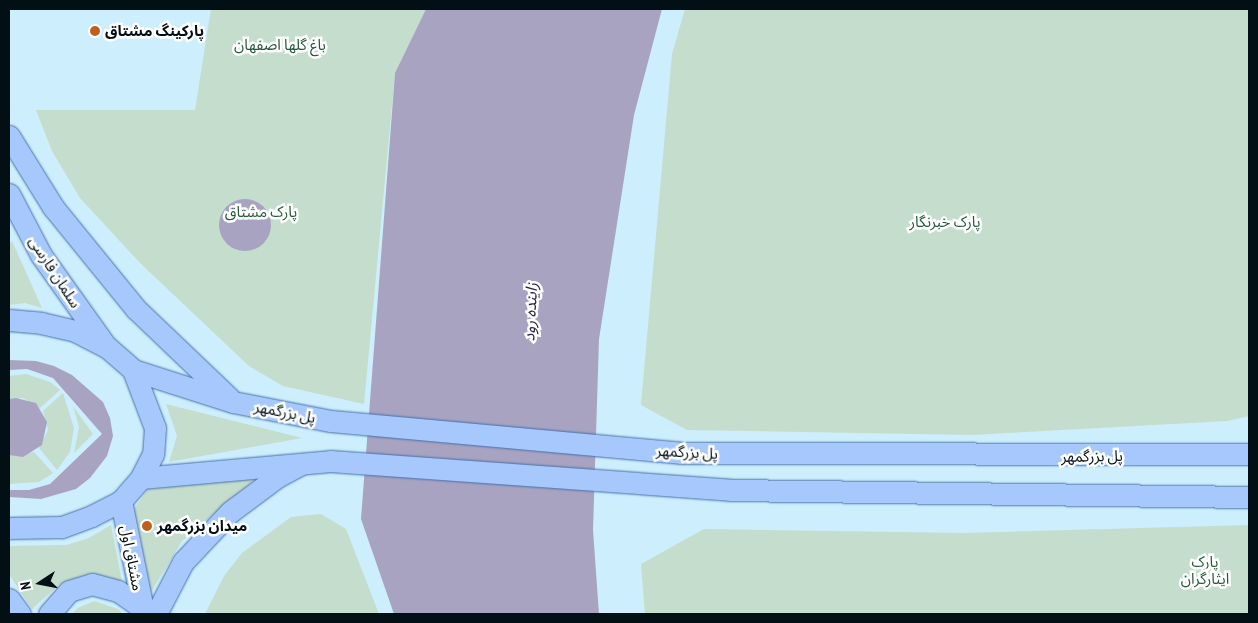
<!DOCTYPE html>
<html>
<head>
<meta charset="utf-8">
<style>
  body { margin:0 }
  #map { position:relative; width:1258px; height:623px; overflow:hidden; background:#cdeefc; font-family:"PT Sans Narrow","Noto Sans Arabic",sans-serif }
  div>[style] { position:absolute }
  .green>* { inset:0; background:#c5ddcc }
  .water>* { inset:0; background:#a9a3c2 }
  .round { border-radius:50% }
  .roads { filter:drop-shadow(0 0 1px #4670ab) drop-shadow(0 0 1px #4670ab) }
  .major>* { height:21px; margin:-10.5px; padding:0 10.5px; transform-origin:10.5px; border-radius:10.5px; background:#a6c8fd }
  .dots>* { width:14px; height:14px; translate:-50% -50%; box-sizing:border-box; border:2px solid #fff; border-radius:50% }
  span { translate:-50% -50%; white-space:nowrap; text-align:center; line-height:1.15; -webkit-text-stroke:5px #fff; paint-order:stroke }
  .poi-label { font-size:15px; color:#020f14; font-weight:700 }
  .left { translate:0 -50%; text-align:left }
  .park-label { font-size:15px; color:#27583a }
  .street-label { font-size:15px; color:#020f14 }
  .water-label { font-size:16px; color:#30254f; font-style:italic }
  .frame { position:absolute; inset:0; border:10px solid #020f14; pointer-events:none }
  .north { position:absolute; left:15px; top:558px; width:50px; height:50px; -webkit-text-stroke:4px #fff; paint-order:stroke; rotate:259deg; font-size:14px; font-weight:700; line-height:20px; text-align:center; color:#020f14 }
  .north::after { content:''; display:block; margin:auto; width:18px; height:22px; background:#020f14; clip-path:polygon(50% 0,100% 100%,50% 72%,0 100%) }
</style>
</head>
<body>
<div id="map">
  <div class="green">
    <i style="clip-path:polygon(211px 9px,426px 9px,395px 73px,364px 404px,283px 386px,249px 366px,140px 263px,80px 198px,52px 151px,36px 110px,195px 110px)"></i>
    <i style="clip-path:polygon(685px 9px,1249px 9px,1249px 416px,1227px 421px,972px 435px,687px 430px,641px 405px,672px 54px)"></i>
    <i style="clip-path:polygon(12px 241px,42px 308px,25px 303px,9px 305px,9px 244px)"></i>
    <i style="clip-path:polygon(26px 374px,50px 382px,60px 390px,40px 408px,23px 398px,9px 399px,9px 376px)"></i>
    <i style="clip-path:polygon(63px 393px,74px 428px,70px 452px,57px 470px,39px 448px,48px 430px,43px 411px)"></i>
    <i style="clip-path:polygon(166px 404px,302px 438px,169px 462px,177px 436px)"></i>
    <i style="clip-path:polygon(73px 406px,93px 434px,74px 453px,79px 427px)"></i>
    <i style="clip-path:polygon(34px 452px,53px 473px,39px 482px,9px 484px,9px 455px)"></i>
    <i style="clip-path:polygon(259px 476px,182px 541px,151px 592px,134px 509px,148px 489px)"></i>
    <i style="clip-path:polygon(321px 514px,346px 529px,379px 614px,205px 614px,224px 576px,242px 553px,291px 517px)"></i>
    <i style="clip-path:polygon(111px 525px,122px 582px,84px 576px,60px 584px,32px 609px,9px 574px,9px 546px,67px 545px,89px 538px)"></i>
    <i style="clip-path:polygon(1249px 525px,1249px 614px,645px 614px,641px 564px,704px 529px,966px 533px)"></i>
    <i style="clip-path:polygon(94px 601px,118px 609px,123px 614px,72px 614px,78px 608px)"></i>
  </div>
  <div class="water">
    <i style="clip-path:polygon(426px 9px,662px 9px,634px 115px,599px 339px,593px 530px,599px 614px,394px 614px,361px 519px,395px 73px)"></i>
    <i class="round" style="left:219px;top:199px;width:52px;height:52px"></i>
    <i style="clip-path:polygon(9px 360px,36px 361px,54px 366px,72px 375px,103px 402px,110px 418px,113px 436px,107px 456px,90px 478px,76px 489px,41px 499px,9px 497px,9px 490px,29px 490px,50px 484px,102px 434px,53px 378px,27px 369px,9px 370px)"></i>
    <i style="clip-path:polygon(16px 398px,36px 403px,47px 422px,42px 445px,23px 457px,9px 455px,9px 399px)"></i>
  </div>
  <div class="roads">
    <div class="major">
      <i style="left:9px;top:136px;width:84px;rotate:58.2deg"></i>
      <i style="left:53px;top:207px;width:132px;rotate:50.9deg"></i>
      <i style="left:136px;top:309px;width:129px;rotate:43.7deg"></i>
      <i style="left:9px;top:194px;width:69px;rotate:62.3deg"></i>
      <i style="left:41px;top:255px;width:110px;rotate:54.6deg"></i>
      <i style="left:9px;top:320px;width:32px;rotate:5deg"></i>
      <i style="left:41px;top:323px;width:35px;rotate:13deg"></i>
      <i style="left:75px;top:331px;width:36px;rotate:27deg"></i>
      <i style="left:107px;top:347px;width:35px;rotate:41deg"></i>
      <i style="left:133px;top:370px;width:62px;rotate:69.2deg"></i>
      <i style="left:155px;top:428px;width:26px;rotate:94deg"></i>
      <i style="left:153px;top:454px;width:27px;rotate:117deg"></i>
      <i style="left:141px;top:478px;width:30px;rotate:131deg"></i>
      <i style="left:121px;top:501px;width:33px;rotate:153deg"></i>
      <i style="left:92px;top:516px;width:33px;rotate:160deg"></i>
      <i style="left:61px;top:527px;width:52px;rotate:178.9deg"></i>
      <i style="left:133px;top:370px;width:105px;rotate:17.7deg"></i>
      <i style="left:233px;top:402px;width:100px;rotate:11deg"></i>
      <i style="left:331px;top:421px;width:351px;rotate:5.2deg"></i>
      <i style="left:681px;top:453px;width:568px;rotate:0.1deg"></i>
      <i style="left:141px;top:478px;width:190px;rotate:-5.1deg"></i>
      <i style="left:330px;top:461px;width:401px;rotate:4.1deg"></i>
      <i style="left:730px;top:490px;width:519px;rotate:0.77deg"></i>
      <i style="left:121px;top:501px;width:115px;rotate:78.5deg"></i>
      <i style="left:9px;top:599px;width:19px;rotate:54deg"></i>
      <i style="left:49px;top:614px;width:30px;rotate:-49deg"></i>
      <i style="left:69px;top:591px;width:24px;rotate:-17deg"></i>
      <i style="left:92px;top:584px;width:27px;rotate:15deg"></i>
      <i style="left:118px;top:591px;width:29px;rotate:35deg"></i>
      <i style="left:156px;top:614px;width:59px;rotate:-62.6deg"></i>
      <i style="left:183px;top:562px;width:69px;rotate:-46.8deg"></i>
      <i style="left:230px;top:512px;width:59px;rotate:-36.7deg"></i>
      <i style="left:277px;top:477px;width:26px;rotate:-28deg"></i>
    </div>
  </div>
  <div class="dots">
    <i style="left:95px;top:31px;background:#bf5f1d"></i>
    <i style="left:147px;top:526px;background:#bf5f1d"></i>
  </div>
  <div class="poi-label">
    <span class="left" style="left:105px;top:31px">پارکینگ مشتاق</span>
    <span class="left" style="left:157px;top:526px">میدان بزرگمهر</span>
  </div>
  <div class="park-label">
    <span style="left:280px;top:45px">باغ گلها اصفهان</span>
    <span style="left:261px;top:212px">پارک مشتاق</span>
    <span style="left:945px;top:222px">پارک خبرنگار</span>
    <span style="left:1205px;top:570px">پارک<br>ایثارگران</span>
  </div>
  <div class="street-label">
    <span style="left:55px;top:272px;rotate:57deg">سلمان فارسی</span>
    <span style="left:285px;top:412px;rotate:11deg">پل بزرگمهر</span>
    <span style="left:687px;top:452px;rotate:3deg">پل بزرگمهر</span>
    <span style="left:1092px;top:456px;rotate:-1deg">پل بزرگمهر</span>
    <span style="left:132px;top:558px;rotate:79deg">مشتاق اول</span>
  </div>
  <div class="water-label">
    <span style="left:530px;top:312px;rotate:-87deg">زاینده رود</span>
  </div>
  <div class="frame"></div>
  <div class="north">N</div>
</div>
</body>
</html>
